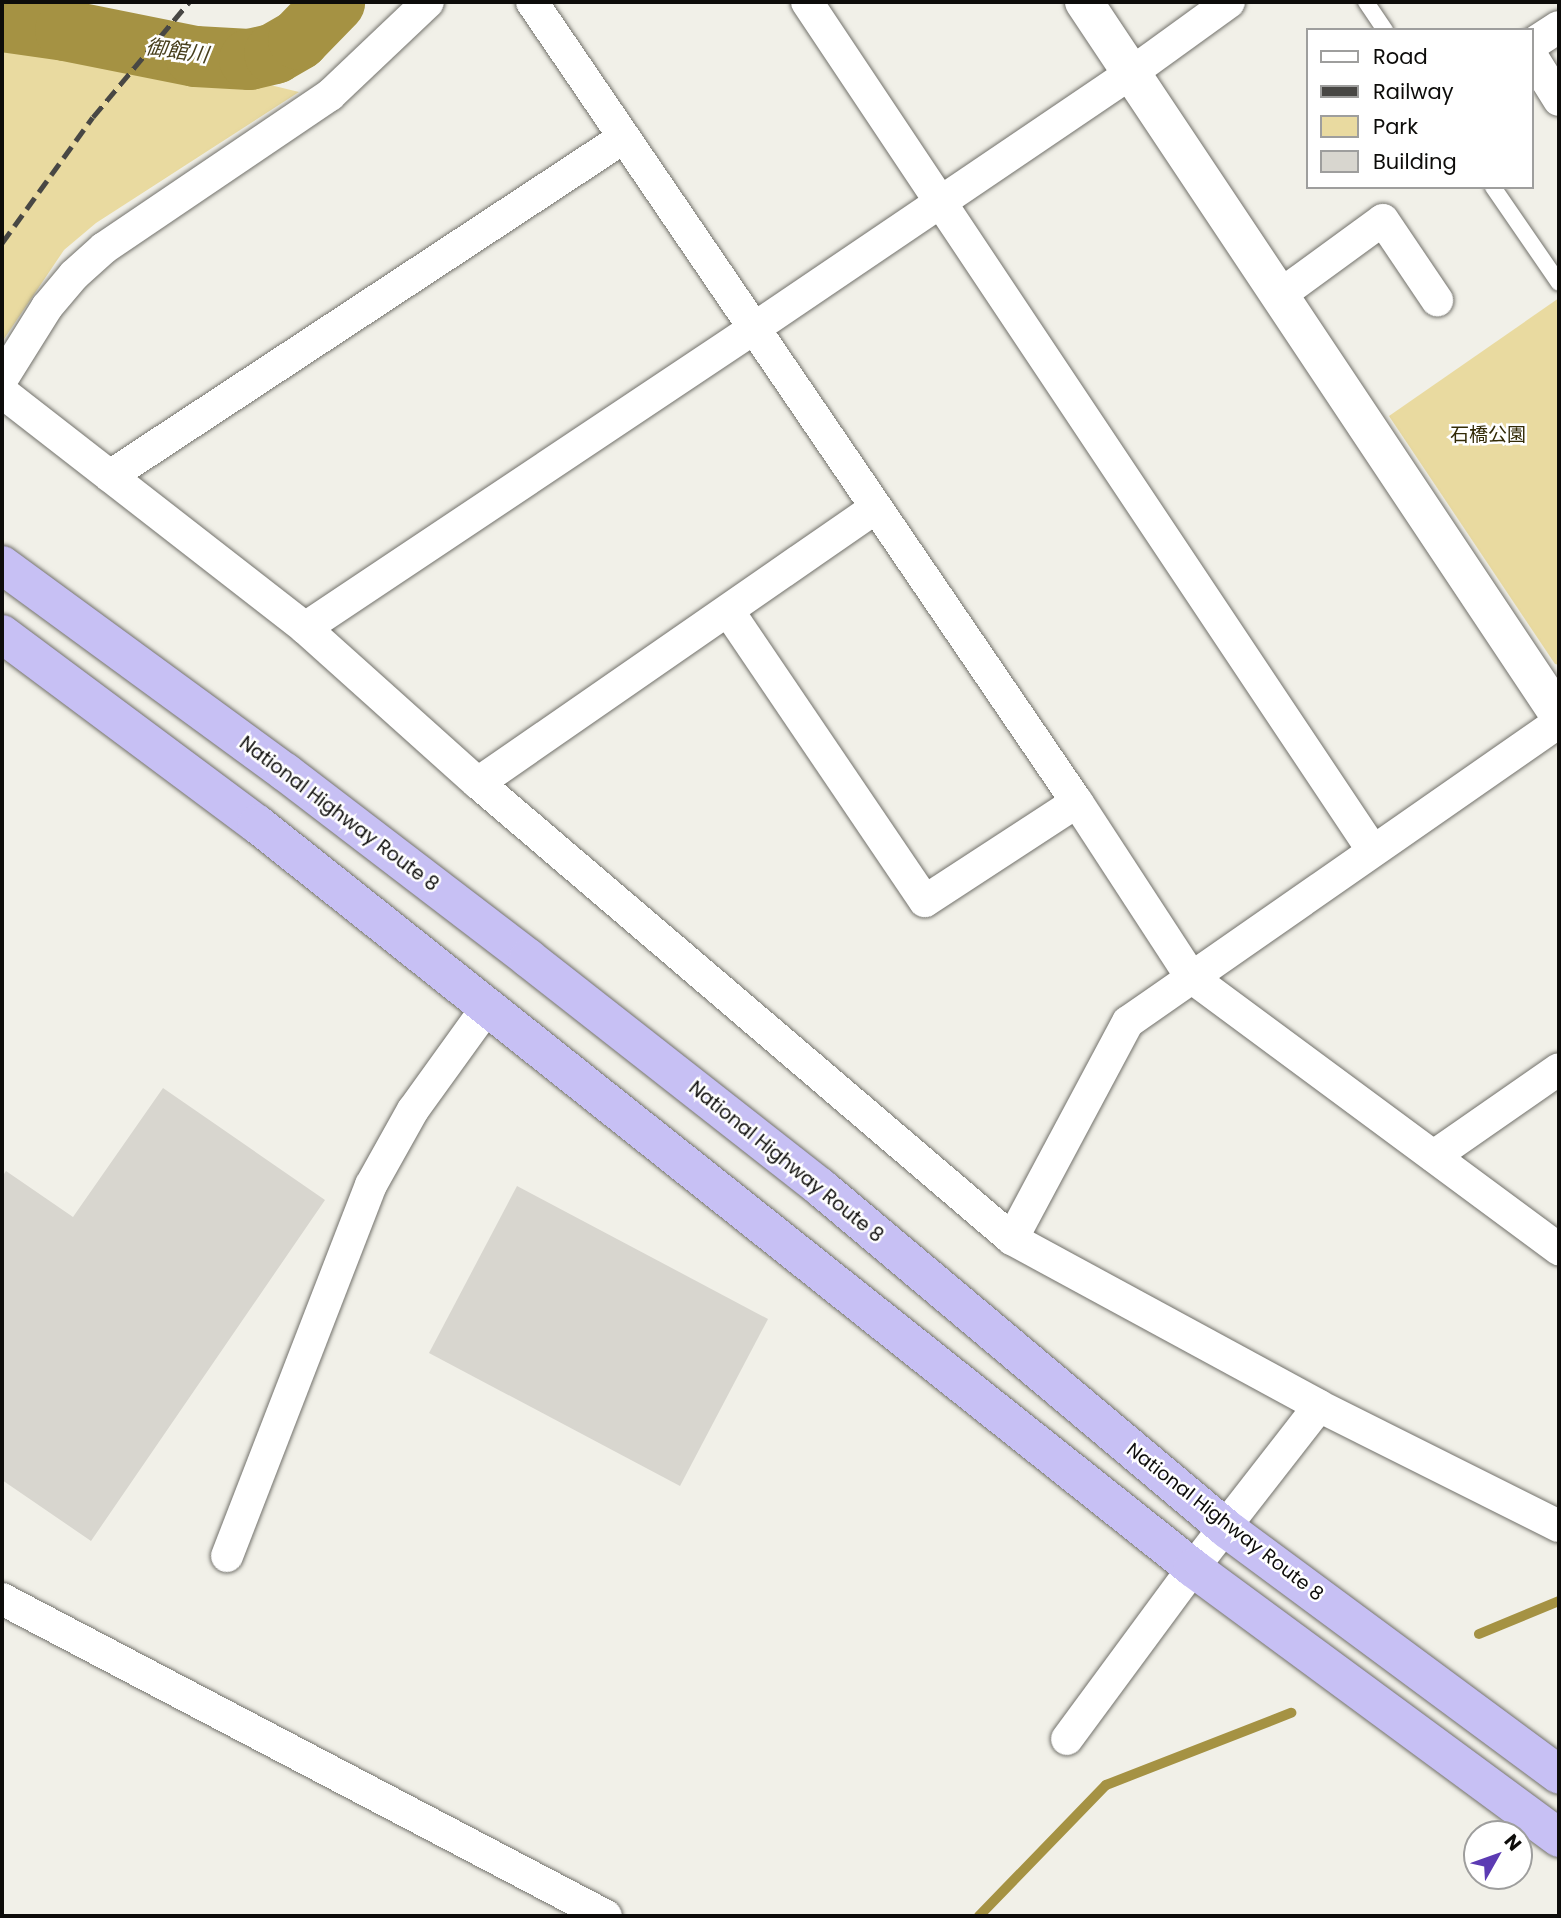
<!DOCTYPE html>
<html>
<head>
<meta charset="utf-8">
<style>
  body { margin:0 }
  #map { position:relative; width:1561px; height:1918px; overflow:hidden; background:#f1f0e8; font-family:Poppins,"Noto Sans JP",sans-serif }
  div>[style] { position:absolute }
  .green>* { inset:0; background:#e9daa0 }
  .stream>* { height:10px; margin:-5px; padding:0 5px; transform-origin:5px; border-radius:5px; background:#a59243 }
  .river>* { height:61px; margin:-30.5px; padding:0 30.5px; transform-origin:30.5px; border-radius:30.5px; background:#a59243 }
  .building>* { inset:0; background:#d8d6cf }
  .roads { filter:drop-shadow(0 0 2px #72716b) drop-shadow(0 0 2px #72716b) }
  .service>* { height:16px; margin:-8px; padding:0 8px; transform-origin:8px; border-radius:8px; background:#fff }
  .minor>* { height:32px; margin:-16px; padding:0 16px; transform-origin:16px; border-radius:16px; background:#fff }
  .tertiary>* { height:38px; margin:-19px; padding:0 19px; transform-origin:19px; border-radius:19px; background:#fff }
  .trunk>* { height:38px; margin:-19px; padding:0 19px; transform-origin:19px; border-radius:19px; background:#c7c0f4 }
  .rail>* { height:5px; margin-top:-2.5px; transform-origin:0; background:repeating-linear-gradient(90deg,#484744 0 14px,transparent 0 21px) }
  span { translate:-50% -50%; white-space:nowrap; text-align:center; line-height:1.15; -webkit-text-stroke:5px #fff; paint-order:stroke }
  .park-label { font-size:19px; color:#322a06 }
  .street-label { font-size:19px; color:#0d0c0a }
  .water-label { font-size:21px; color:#473e1c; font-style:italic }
  .frame { position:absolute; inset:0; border:4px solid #0d0c0a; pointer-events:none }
  .legend { position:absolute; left:1306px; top:28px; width:228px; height:161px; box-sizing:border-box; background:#fff; border:2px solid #9e9e9d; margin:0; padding:9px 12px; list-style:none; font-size:21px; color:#0d0c0a }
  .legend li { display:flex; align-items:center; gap:14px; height:35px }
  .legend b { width:35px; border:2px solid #9e9e9d }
  .north { position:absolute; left:1463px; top:1820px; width:70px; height:70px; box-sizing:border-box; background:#fff; border:2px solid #9e9e9d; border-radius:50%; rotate:50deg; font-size:19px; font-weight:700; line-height:28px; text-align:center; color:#0d0c0a }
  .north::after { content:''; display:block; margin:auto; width:24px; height:32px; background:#5c3bb3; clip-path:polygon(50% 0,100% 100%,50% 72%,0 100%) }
</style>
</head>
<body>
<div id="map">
  <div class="green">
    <i style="clip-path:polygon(2px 39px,230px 75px,299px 92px,96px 223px,64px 250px,2px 342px)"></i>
    <i style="clip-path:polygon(1559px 298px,1559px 665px,1555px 664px,1389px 416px)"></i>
  </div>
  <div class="stream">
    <i style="left:1479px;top:1634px;width:87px;rotate:-22.4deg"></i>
    <i style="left:979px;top:1916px;width:182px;rotate:-45.9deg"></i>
    <i style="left:1106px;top:1785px;width:199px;rotate:-21.3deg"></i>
  </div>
  <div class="river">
    <i style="left:2px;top:21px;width:64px;rotate:8.1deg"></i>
    <i style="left:65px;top:30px;width:133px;rotate:11.3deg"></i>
    <i style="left:195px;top:56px;width:54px;rotate:3.2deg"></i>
    <i style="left:249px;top:59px;width:26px;rotate:-13deg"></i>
    <i style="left:274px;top:53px;width:28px;rotate:-30deg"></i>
    <i style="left:298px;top:39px;width:52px;rotate:-45.8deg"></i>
  </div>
  <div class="building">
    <i style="clip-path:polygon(163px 1088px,325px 1200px,91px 1541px,2px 1480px,2px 1177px,6px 1171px,73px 1217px)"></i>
    <i style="clip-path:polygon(517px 1186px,768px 1319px,680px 1486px,429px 1353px)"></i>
  </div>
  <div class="roads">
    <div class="service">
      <i style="left:1366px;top:2px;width:34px;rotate:56deg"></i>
      <i style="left:1493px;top:187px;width:116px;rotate:55.5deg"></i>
    </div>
    <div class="minor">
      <i style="left:532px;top:2px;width:968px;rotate:55.74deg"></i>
      <i style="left:1077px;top:802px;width:209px;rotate:56.9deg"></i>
      <i style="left:1191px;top:977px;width:458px;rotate:36.5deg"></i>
      <i style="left:807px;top:2px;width:1020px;rotate:56.31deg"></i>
      <i style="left:1531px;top:45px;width:33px;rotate:-33deg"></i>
      <i style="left:1531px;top:55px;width:53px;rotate:58.1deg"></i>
      <i style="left:1280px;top:295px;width:127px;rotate:-36.1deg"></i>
      <i style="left:1383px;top:220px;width:97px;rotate:56deg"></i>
      <i style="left:2px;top:379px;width:85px;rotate:-58deg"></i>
      <i style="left:47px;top:307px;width:42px;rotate:-49.8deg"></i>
      <i style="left:74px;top:275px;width:40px;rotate:-42deg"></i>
      <i style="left:104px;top:248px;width:273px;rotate:-34.1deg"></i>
      <i style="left:330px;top:95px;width:135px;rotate:-43.5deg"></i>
      <i style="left:2px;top:392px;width:384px;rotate:37.9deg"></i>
      <i style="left:305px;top:628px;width:232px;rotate:41.9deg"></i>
      <i style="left:478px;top:783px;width:702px;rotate:40.5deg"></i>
      <i style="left:1012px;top:1239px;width:349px;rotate:28.5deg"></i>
      <i style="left:1319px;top:1406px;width:268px;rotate:26.6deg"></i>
      <i style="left:110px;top:476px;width:614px;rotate:-33.38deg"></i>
      <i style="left:729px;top:612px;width:349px;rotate:55.9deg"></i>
      <i style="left:925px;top:901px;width:181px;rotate:-33.1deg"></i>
      <i style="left:305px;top:628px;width:539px;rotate:-33.72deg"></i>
      <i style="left:753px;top:329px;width:457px;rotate:-34.1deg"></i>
      <i style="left:1131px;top:73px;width:121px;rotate:-35.9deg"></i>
      <i style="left:478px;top:783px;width:483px;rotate:-34.7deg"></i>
      <i style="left:1434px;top:1156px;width:152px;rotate:-34.8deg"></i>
      <i style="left:1012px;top:1239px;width:246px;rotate:-61.9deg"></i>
      <i style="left:1128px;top:1022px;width:525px;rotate:-34.84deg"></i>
      <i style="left:227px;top:1556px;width:398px;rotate:-68.8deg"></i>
      <i style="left:371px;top:1185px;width:86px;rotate:-60.8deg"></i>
      <i style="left:413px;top:1110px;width:128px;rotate:-54.2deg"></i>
      <i style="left:2px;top:1599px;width:682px;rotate:27.69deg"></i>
      <i style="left:1067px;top:1739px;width:212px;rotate:-53.6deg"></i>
      <i style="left:1193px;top:1568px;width:205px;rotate:-52.1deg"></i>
    </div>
    <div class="tertiary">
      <i style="left:1084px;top:2px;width:857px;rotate:56.33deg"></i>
    </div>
    <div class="trunk">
      <i style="left:2px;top:565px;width:351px;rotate:36.2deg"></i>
      <i style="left:285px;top:772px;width:306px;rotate:37.4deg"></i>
      <i style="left:528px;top:958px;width:371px;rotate:38.1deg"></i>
      <i style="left:820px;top:1187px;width:532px;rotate:40.04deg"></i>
      <i style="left:1227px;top:1529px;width:413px;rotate:36.5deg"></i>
      <i style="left:2px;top:634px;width:318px;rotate:36.7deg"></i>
      <i style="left:257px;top:824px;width:1196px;rotate:38.48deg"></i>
      <i style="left:1193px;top:1568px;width:455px;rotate:36.4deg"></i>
    </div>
  </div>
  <div class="rail">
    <i style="left:2px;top:243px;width:155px;rotate:-54.2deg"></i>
    <i style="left:93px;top:117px;width:150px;rotate:-50.1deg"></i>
  </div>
  <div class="park-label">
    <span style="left:1488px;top:435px">石橋公園</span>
  </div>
  <div class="street-label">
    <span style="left:339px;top:814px;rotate:37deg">National Highway Route 8</span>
    <span style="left:786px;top:1162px;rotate:39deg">National Highway Route 8</span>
    <span style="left:1225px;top:1522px;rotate:38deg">National Highway Route 8</span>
  </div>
  <div class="water-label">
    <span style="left:177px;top:51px;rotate:8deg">御館川</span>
  </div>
  <div class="frame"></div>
  <ul class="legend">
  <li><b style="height:9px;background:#fff"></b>Road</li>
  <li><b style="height:9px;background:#484744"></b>Railway</li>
  <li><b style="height:19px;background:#e9daa0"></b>Park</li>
  <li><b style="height:19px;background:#d8d6cf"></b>Building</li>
  </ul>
  <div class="north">N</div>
</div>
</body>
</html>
